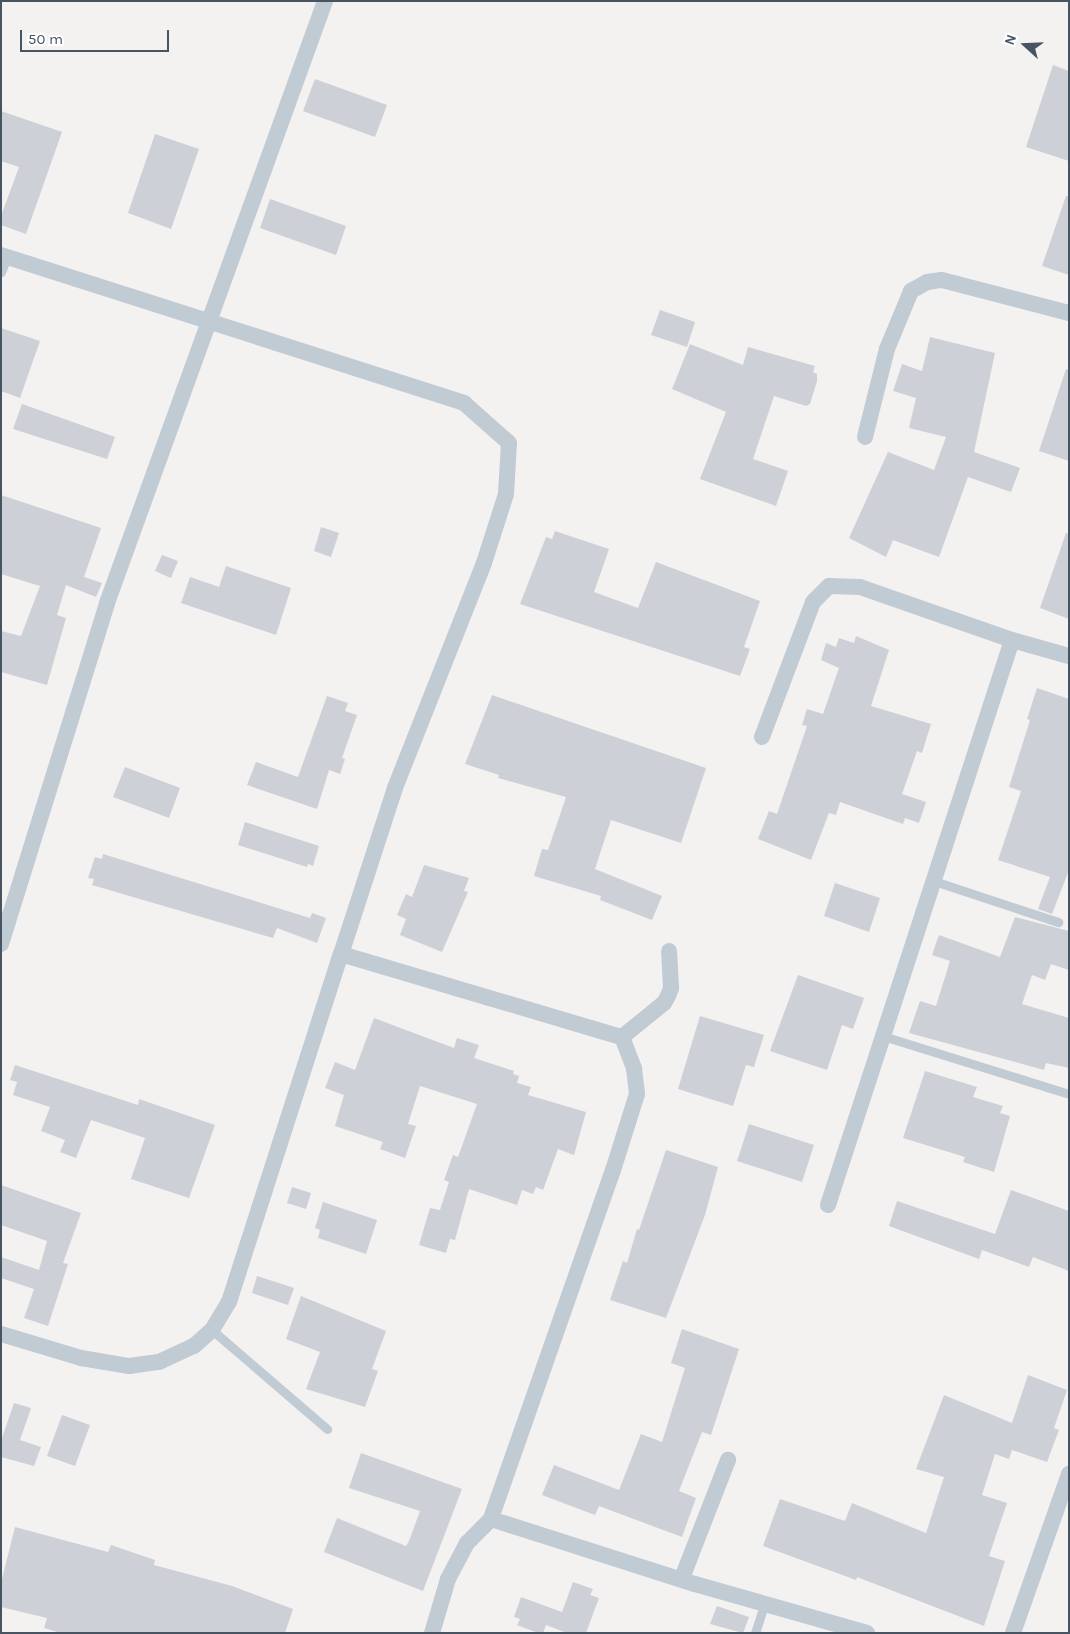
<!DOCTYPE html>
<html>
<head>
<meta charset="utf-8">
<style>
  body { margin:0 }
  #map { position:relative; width:1070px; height:1634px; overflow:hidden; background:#f4f1f1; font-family:Karla,sans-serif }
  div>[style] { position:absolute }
  .building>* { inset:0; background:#cdd0d6 }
  .lane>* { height:9px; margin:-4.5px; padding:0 4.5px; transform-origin:4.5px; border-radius:4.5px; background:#c1cbd4 }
  .street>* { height:16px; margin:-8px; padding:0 8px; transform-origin:8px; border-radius:8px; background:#c1cbd4 }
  span { translate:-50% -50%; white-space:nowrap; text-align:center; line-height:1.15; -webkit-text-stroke:4.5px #fff; paint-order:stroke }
  .frame { position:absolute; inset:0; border:2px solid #475461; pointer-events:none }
  .north { position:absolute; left:1000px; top:20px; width:50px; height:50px; -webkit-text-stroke:4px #fff; paint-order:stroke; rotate:290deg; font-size:14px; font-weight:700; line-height:20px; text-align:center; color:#475461 }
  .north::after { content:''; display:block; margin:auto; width:18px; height:22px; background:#475461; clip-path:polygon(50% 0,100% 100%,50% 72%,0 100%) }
  .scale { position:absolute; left:20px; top:30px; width:149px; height:22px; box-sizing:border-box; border:2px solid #475461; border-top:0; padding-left:6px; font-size:15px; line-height:18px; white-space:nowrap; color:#475461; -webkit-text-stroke:4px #fff; paint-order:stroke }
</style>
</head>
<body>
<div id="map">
  <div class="building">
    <i style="clip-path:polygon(1053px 65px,1069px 71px,1069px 161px,1026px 147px)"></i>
    <i style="clip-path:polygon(315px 79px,387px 105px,375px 137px,303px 111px)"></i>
    <i style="clip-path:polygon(1px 111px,62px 132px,26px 234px,1px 225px,1px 216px,19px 167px,1px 161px)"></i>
    <i style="clip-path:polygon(155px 134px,199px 149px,171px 229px,128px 213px)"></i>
    <i style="clip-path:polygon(1066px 196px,1069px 196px,1069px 275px,1042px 266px)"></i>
    <i style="clip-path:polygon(270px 199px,346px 226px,336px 255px,260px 228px)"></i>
    <i style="clip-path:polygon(660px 310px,695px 322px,687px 347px,651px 335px)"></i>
    <i style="clip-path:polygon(1px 328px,40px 341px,20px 398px,1px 391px)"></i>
    <i style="clip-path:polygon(930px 337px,995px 353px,974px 452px,1020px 468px,1011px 492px,968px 477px,939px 557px,893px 540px,886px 557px,849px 538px,888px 452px,934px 470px,946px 437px,909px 428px,916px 398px,893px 391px,902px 364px,922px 371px)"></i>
    <i style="clip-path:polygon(690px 344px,743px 365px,748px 347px,815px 366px,813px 372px,817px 374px,817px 381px,810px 404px,806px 406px,774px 396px,753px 459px,788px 471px,776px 506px,700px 479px,726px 412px,672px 389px)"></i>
    <i style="clip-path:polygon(1066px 369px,1069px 370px,1069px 461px,1039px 451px)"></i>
    <i style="clip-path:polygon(22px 404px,115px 437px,107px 459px,13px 429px)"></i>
    <i style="clip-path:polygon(1px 495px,101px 528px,84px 577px,102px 583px,96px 597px,66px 585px,57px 615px,66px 618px,47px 685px,1px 672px,1px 631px,21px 636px,40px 586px,1px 574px)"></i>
    <i style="clip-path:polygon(321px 527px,339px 533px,331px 557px,314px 551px)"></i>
    <i style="clip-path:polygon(555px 531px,609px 549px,594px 592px,638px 608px,656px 562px,760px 601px,744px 647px,750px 649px,740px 676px,520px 604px,546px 537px,552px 539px)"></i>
    <i style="clip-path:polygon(1066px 533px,1069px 534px,1069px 619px,1040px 608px)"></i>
    <i style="clip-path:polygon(162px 555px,178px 561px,171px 578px,155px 571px)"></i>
    <i style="clip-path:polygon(226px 566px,291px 588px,276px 635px,181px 603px,190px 577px,219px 587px)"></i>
    <i style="clip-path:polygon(856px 636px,889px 650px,871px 706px,931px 724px,922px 753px,917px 751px,902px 794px,926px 802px,919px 823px,905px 818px,903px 824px,840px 802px,836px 815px,829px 813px,811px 860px,758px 839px,769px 811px,777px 814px,807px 726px,802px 725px,807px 709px,823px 714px,839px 668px,821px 660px,826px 643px,836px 647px,839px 638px,854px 643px)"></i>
    <i style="clip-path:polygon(1037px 688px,1069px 699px,1069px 870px,1052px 914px,1038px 909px,1050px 877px,998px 860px,1021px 791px,1009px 787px,1030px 720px,1027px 719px)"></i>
    <i style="clip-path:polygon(492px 695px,706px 768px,681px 843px,611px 820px,595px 869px,662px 896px,652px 920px,600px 900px,601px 896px,534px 876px,542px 849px,548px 850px,566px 797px,498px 778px,499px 775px,465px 764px)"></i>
    <i style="clip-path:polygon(327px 696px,348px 703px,345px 711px,357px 715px,342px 758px,345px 759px,340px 774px,329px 770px,317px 809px,247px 785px,256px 762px,298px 777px)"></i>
    <i style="clip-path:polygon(125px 767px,180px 788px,169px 818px,113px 797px)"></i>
    <i style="clip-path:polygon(245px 822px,319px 846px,313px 866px,308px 864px,307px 867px,238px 845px)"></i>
    <i style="clip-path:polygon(103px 854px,310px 918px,312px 913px,326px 918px,317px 943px,277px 928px,273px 938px,92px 885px,94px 879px,88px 878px,95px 857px,102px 859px)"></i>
    <i style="clip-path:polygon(424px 865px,469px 878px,464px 891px,468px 892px,442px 952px,400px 935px,406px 919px,397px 915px,406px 894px,412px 897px)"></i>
    <i style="clip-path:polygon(835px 883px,880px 898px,869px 932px,824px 916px)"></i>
    <i style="clip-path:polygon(1015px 917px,1069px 931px,1069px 970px,1051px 964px,1045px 980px,1032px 975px,1022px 1004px,1069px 1018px,1069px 1068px,1046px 1063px,1044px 1070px,909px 1033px,920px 1001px,936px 1006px,950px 961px,932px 955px,939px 935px,1000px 957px)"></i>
    <i style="clip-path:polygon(798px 975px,864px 998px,853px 1029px,842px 1025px,827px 1070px,770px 1051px)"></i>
    <i style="clip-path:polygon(700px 1016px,764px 1035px,754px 1067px,746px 1065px,733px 1106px,678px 1089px)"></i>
    <i style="clip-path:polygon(374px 1018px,454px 1048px,457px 1038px,479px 1045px,474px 1058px,514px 1071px,513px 1074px,519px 1076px,517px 1083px,531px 1087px,528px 1095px,586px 1112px,574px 1155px,558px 1149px,543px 1190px,536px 1187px,533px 1194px,522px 1190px,517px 1205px,469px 1189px,455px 1240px,450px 1239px,446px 1253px,419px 1245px,430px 1208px,440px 1210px,449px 1182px,444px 1180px,453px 1155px,458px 1157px,477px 1104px,420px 1086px,408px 1124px,416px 1126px,405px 1158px,380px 1149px,383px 1142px,335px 1126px,344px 1095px,325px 1088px,335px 1062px,355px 1070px)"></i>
    <i style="clip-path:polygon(15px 1065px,138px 1105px,139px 1099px,215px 1125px,189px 1198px,131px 1179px,145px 1138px,91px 1120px,76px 1158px,60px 1152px,65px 1140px,41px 1131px,50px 1107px,13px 1095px,17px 1082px,10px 1080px)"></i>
    <i style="clip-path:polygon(925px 1071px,977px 1087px,973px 1097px,1003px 1106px,1000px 1113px,1010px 1116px,994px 1172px,963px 1162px,965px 1157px,903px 1138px)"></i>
    <i style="clip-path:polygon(749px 1124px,814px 1145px,802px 1182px,737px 1161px)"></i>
    <i style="clip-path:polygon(666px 1150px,718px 1167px,705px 1215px,666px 1318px,610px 1300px,623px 1261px,627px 1263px,637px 1229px,639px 1230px)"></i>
    <i style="clip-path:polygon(1px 1185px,81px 1213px,63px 1263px,68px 1264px,48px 1326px,24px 1318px,34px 1289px,1px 1278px,1px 1257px,39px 1270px,47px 1241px,1px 1225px)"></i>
    <i style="clip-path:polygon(292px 1187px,311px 1193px,306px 1209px,287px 1203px)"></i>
    <i style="clip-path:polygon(1011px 1190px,1069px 1211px,1069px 1271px,1033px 1257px,1029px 1267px,982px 1250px,979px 1259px,889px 1226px,897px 1201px,995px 1234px)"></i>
    <i style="clip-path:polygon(323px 1202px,377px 1220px,366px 1254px,318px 1238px,320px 1230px,315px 1228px)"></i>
    <i style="clip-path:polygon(257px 1276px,294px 1288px,288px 1305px,252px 1293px)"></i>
    <i style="clip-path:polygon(301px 1296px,386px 1331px,372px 1369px,378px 1371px,365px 1407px,306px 1389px,320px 1352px,286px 1339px)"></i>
    <i style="clip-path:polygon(682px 1329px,739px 1349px,711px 1435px,702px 1432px,679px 1491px,696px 1498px,682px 1537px,599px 1506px,595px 1515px,542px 1495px,554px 1465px,619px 1490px,641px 1434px,662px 1442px,685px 1368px,671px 1363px)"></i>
    <i style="clip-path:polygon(1028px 1375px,1067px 1390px,1054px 1428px,1059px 1430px,1047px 1462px,1012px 1450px,1009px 1459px,995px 1454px,982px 1495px,1007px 1503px,989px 1556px,1005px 1561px,984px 1626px,857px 1577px,856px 1580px,763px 1546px,780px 1499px,845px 1521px,852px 1503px,926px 1533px,944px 1477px,916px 1469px,944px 1395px,1012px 1423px)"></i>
    <i style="clip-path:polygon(14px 1403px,31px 1408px,20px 1440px,41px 1447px,34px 1466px,1px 1457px,1px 1441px)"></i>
    <i style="clip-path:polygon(62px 1415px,90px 1425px,75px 1466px,47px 1456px)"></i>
    <i style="clip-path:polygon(361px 1453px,462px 1489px,423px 1591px,324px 1552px,337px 1518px,406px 1546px,409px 1541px,420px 1511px,349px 1488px)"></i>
    <i style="clip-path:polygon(15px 1527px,108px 1552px,111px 1545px,155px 1560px,154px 1565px,232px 1586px,293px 1609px,285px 1633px,61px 1633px,44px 1628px,47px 1618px,1px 1607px,1px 1583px)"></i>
    <i style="clip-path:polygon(573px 1582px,593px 1589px,590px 1595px,599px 1598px,586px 1633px,567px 1633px,546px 1625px,543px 1633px,538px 1633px,517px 1625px,520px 1619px,514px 1617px,521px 1597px,562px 1612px)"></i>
    <i style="clip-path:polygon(717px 1606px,749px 1617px,743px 1633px,710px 1624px)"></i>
  </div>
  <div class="lane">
    <i style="left:1px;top:272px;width:16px;rotate:-68deg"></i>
    <i style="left:934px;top:881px;width:131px;rotate:18.3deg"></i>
    <i style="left:883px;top:1036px;width:195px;rotate:17.3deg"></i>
    <i style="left:212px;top:1330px;width:152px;rotate:40.7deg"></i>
    <i style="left:755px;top:1633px;width:32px;rotate:-72deg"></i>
  </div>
  <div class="street">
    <i style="left:1px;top:255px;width:486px;rotate:17.7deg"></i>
    <i style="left:464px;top:403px;width:60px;rotate:41.6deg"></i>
    <i style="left:509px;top:443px;width:51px;rotate:93.4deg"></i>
    <i style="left:506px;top:494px;width:72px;rotate:107.7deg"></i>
    <i style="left:484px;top:563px;width:242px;rotate:111.6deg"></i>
    <i style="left:395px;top:788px;width:175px;rotate:108deg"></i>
    <i style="left:865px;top:437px;width:91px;rotate:-76deg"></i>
    <i style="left:887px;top:349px;width:63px;rotate:-67.5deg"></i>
    <i style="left:911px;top:291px;width:18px;rotate:-29deg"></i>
    <i style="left:927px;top:282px;width:15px;rotate:-8deg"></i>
    <i style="left:942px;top:280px;width:131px;rotate:14.6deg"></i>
    <i style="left:762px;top:737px;width:144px;rotate:-69.3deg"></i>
    <i style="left:813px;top:602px;width:23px;rotate:-45deg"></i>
    <i style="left:829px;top:586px;width:31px;rotate:2deg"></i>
    <i style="left:860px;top:587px;width:161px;rotate:19.2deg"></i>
    <i style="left:1012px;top:640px;width:59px;rotate:15.7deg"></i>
    <i style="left:1px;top:944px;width:357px;rotate:-72.7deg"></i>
    <i style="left:107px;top:603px;width:640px;rotate:-70.09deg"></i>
    <i style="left:622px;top:1037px;width:54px;rotate:-39deg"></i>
    <i style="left:664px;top:1003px;width:8px;rotate:-60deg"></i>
    <i style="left:668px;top:996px;width:9px;rotate:-69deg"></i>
    <i style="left:671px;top:988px;width:37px;rotate:-93deg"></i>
    <i style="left:828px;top:1205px;width:594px;rotate:-71.96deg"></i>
    <i style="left:1px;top:1334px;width:84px;rotate:16.7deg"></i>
    <i style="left:81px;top:1358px;width:49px;rotate:9.5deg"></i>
    <i style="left:129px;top:1366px;width:30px;rotate:-8deg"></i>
    <i style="left:159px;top:1362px;width:38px;rotate:-25deg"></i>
    <i style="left:194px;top:1346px;width:24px;rotate:-42deg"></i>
    <i style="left:212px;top:1330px;width:33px;rotate:-59deg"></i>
    <i style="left:229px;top:1302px;width:366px;rotate:-72.2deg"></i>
    <i style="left:341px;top:954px;width:293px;rotate:16.5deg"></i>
    <i style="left:622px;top:1037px;width:34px;rotate:69deg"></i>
    <i style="left:634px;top:1069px;width:25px;rotate:83deg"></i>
    <i style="left:637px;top:1094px;width:80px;rotate:107.5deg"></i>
    <i style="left:613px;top:1170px;width:370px;rotate:109.3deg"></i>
    <i style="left:491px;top:1519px;width:34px;rotate:135deg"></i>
    <i style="left:467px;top:1543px;width:41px;rotate:117.8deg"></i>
    <i style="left:448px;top:1579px;width:56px;rotate:106.5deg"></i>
    <i style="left:491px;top:1519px;width:214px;rotate:17.7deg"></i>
    <i style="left:695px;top:1584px;width:179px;rotate:15.9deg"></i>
    <i style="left:682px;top:1578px;width:127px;rotate:-68.7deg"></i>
    <i style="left:1013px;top:1633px;width:169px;rotate:-70.6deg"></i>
  </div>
  <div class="frame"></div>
  <div class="north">N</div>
  <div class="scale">50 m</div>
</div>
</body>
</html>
